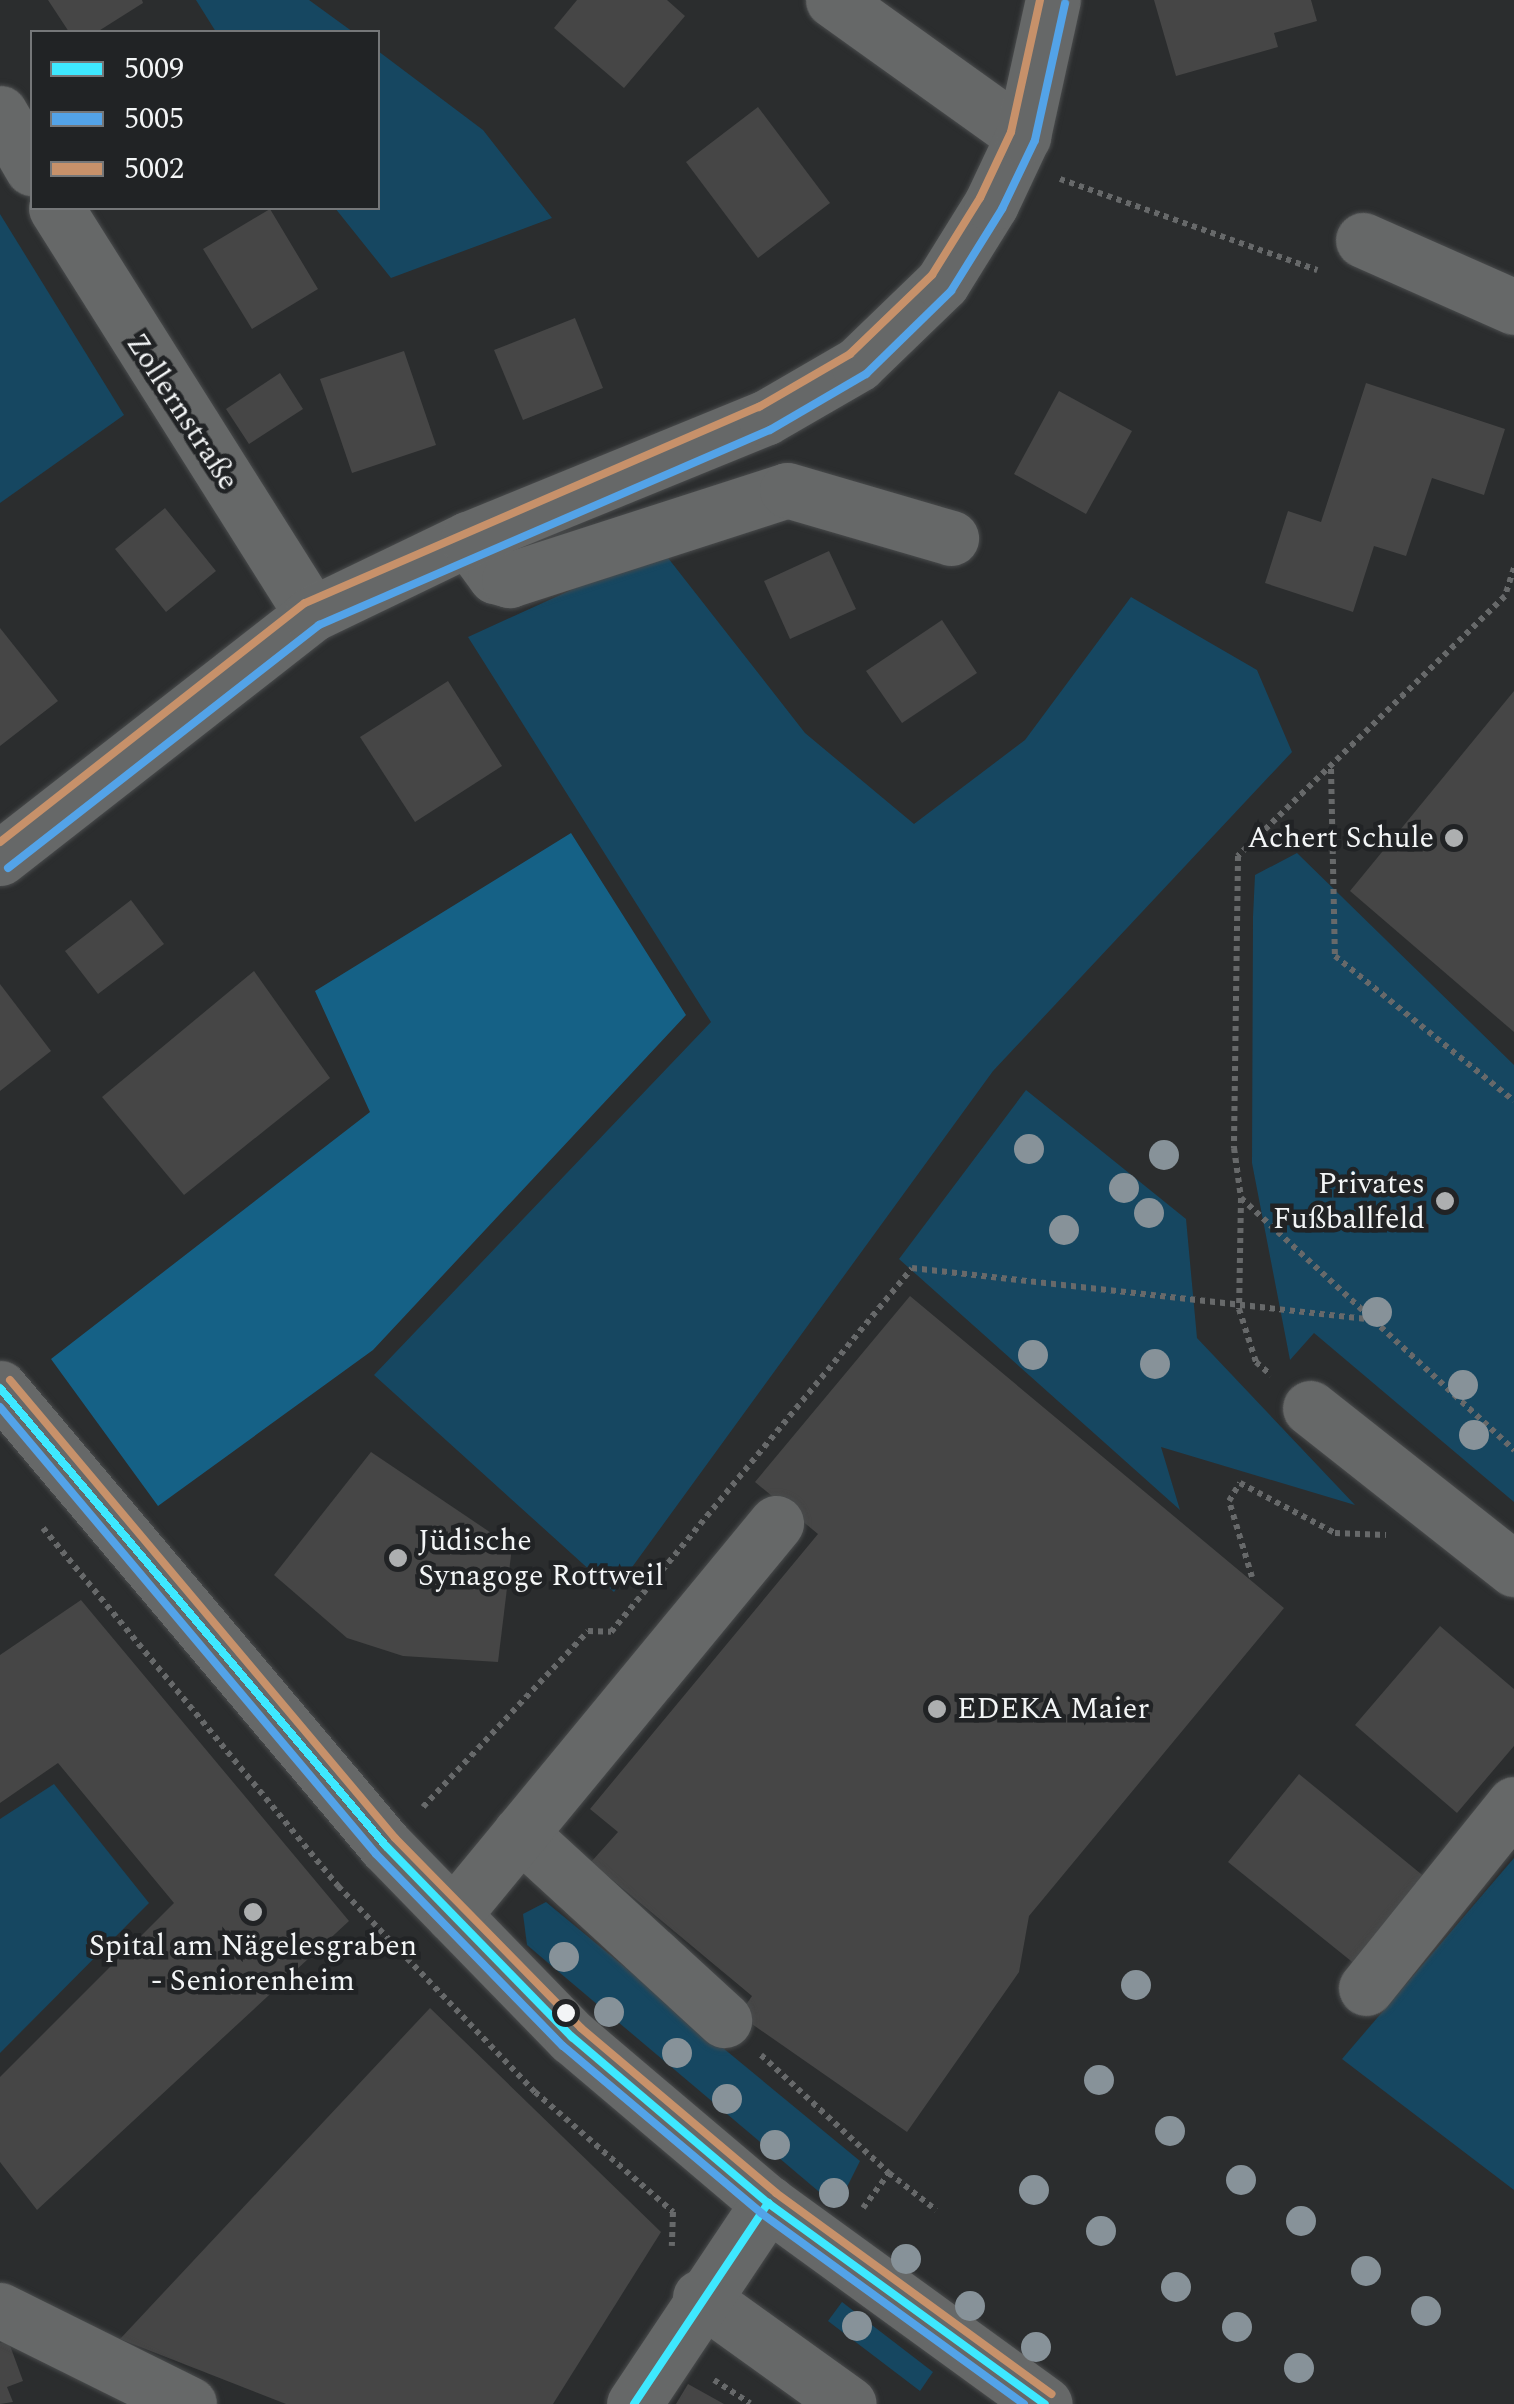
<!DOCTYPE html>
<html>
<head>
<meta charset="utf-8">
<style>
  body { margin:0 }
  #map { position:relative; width:1514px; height:2404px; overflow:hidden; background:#2b2d2e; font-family:Spectral,serif }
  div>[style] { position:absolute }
  .green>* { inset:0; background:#164761 }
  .forest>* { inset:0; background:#156186 }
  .building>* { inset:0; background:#464646 }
  .path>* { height:6px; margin-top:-3px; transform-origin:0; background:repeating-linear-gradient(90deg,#67696a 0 5px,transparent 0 10px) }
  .roads { filter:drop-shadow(0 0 2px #494b4c) drop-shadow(0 0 2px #494b4c) }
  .minor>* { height:55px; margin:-27.5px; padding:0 27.5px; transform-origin:27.5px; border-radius:27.5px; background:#666868 }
  .bus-1>* { height:8px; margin:-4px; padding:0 4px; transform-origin:4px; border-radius:4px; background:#3ee8ff }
  .bus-2>* { height:8px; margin:-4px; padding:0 4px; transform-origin:4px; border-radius:4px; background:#53a3e8 }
  .bus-3>* { height:8px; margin:-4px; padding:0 4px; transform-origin:4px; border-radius:4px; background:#c7916a }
  .trees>* { width:30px; height:30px; margin:-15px; border-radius:50%; background:#879299 }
  .dots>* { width:28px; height:28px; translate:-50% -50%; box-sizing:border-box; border:5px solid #212325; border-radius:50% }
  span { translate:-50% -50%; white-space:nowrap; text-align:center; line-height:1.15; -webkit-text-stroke:9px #212325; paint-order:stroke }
  .street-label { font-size:30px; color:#f3f5f6 }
  .poi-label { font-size:30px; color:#f3f5f6 }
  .right { translate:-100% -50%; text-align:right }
  .left { translate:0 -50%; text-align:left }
  .legend { position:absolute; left:30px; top:30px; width:350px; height:180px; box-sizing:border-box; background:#212325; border:2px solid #757779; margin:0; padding:12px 18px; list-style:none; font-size:30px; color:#f3f5f6 }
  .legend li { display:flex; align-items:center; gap:20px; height:50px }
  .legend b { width:50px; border:2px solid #757779 }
</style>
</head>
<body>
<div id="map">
  <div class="green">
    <i style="clip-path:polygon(196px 0,309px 0,353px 32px,216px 32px)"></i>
    <i style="clip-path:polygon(378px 51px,483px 130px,552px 218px,391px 278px,335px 208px,378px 208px)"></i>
    <i style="clip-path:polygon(0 214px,124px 415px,0 503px)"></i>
    <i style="clip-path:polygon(661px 549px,805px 733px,914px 824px,1025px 740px,1131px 597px,1257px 670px,1292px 752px,993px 1071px,614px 1592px,374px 1375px,711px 1022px,468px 637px)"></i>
    <i style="clip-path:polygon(1297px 853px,1514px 1065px,1514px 1502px,1314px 1333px,1290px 1360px,1252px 1163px,1253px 917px,1255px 875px)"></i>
    <i style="clip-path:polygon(1026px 1090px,1186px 1219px,1197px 1338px,1355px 1505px,1161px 1447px,1180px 1510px,899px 1259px)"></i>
    <i style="clip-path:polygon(54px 1784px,149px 1903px,0 2053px,0 1819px)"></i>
    <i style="clip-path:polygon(1514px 1858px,1514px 2190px,1342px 2059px)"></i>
    <i style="clip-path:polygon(546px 1902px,860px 2161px,837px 2207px,527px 1945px,523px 1914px)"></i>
    <i style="clip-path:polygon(842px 2302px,933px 2372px,920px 2391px,828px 2321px)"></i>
  </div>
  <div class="forest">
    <i style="clip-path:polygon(571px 833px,686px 1015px,373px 1350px,158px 1506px,51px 1359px,370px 1112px,315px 991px)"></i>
  </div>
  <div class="building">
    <i style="clip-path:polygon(48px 0,142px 0,143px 3px,97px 32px,69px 32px)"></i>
    <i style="clip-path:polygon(577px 0,667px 0,685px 16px,624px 88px,554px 28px)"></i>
    <i style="clip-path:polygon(1154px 0,1311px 0,1317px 21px,1274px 33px,1278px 47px,1176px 76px)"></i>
    <i style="clip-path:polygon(758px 107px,830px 203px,758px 258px,686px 162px)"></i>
    <i style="clip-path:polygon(270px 209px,318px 289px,252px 329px,203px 249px)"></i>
    <i style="clip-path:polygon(575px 318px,603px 388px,523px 420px,494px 350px)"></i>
    <i style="clip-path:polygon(404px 351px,436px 445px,352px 473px,320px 379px)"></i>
    <i style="clip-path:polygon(280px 373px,303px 409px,249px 444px,226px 409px)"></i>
    <i style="clip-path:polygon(1366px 383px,1505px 429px,1484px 495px,1432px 478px,1406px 556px,1374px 546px,1353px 612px,1265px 583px,1288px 511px,1321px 522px)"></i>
    <i style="clip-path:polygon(1059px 391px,1132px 431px,1086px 514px,1014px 474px)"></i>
    <i style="clip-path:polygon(165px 508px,216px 571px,166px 612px,115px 549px)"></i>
    <i style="clip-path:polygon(829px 551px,856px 609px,790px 639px,764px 581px)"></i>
    <i style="clip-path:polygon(942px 620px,977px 673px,902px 723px,866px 671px)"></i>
    <i style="clip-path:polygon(0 628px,58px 701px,0 746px)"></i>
    <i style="clip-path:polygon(448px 681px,502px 766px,415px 822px,360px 737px)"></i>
    <i style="clip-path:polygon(1514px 691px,1514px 1032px,1350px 891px)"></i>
    <i style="clip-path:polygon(131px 900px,164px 944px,98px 994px,65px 951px)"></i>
    <i style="clip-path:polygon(254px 971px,330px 1078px,184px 1195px,102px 1097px)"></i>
    <i style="clip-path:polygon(0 984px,51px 1051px,0 1091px)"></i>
    <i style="clip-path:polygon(910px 1296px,1284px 1608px,1029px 1916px,1019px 1972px,907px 2132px,739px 2015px,752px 1996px,591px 1862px,618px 1832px,590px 1809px,818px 1534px,755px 1482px)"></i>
    <i style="clip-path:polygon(371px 1452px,512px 1547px,498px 1662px,403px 1656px,347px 1638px,274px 1575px)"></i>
    <i style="clip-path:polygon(81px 1600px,349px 1921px,37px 2210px,0 2162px,0 2077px,174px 1903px,58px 1763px,0 1803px,0 1655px)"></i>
    <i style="clip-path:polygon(1440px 1626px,1514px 1689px,1514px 1746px,1457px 1813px,1355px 1725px)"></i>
    <i style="clip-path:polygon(1299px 1774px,1426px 1878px,1356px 1965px,1228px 1862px)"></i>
    <i style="clip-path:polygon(430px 2008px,661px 2232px,553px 2404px,286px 2404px,120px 2339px)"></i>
    <i style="clip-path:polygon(8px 2340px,23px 2381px,7px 2387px,13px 2402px,0 2404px,0 2343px)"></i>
    <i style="clip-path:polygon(688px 2384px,724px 2404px,676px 2404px)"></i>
  </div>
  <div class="path">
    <i style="left:1060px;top:179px;width:273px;rotate:19.5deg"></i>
    <i style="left:1514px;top:568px;width:29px;rotate:108deg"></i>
    <i style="left:1505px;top:596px;width:373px;rotate:135.8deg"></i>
    <i style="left:1238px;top:856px;width:292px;rotate:90.8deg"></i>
    <i style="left:1234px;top:1148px;width:50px;rotate:82deg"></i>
    <i style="left:1241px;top:1198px;width:372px;rotate:42.7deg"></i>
    <i style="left:1331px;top:769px;width:187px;rotate:88.8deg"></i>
    <i style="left:1335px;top:956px;width:230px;rotate:39deg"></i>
    <i style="left:1241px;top:1198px;width:111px;rotate:91deg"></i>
    <i style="left:1239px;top:1309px;width:56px;rotate:72.2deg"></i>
    <i style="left:1256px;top:1362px;width:20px;rotate:41deg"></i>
    <i style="left:43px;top:1528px;width:464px;rotate:50.5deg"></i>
    <i style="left:338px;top:1886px;width:285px;rotate:46.3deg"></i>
    <i style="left:535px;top:2092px;width:183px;rotate:41deg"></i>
    <i style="left:673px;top:2212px;width:34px;rotate:92deg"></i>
    <i style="left:1252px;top:1577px;width:79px;rotate:-106.8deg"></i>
    <i style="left:1229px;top:1501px;width:21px;rotate:-59deg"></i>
    <i style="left:1240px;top:1483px;width:107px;rotate:27.8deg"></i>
    <i style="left:1335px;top:1533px;width:51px;rotate:2.2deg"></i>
    <i style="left:423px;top:1807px;width:241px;rotate:-46.8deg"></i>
    <i style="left:588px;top:1631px;width:23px;rotate:2deg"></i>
    <i style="left:611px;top:1632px;width:472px;rotate:-50.4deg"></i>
    <i style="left:912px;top:1268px;width:455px;rotate:6.4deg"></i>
    <i style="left:761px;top:2055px;width:174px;rotate:42.7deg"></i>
    <i style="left:863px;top:2208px;width:44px;rotate:-53.4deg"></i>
    <i style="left:889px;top:2173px;width:60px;rotate:38.2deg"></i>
    <i style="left:714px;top:2380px;width:43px;rotate:32.6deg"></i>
  </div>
  <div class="roads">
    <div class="minor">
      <i style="left:833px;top:0;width:234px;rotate:35.6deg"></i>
      <i style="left:0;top:113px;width:64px;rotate:59.8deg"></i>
      <i style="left:56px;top:208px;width:480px;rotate:57.8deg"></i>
      <i style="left:1363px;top:240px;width:165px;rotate:23.9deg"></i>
      <i style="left:468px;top:539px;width:46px;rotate:53.9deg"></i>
      <i style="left:495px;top:576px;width:15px;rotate:16deg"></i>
      <i style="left:509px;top:580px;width:292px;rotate:-17.9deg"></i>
      <i style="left:787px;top:490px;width:171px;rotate:16.3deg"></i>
      <i style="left:0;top:858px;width:396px;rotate:-38deg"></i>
      <i style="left:312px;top:614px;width:173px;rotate:-25.7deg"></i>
      <i style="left:468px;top:539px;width:321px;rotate:-22.2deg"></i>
      <i style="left:765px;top:418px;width:108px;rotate:-30.1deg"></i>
      <i style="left:858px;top:364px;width:117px;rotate:-44deg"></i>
      <i style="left:942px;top:283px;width:93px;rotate:-58.2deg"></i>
      <i style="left:991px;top:204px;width:75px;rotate:-64.8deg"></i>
      <i style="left:1023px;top:136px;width:139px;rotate:-77.6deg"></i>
      <i style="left:0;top:1388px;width:599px;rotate:49.88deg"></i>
      <i style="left:386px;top:1846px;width:267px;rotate:45.8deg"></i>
      <i style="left:572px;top:2037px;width:257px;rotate:40.3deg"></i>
      <i style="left:768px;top:2203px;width:342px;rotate:36deg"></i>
      <i style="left:1310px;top:1408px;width:260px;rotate:38.3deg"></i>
      <i style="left:520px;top:1833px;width:277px;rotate:42.5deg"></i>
      <i style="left:453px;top:1915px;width:508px;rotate:-50.51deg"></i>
      <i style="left:1366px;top:1988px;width:236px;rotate:-51.2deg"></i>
      <i style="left:700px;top:2297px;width:183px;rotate:35.7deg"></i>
      <i style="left:0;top:2310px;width:211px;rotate:26.4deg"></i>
      <i style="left:634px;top:2404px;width:242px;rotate:-56.3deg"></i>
    </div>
  </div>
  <div class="bus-1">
    <i style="left:0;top:1388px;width:599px;rotate:49.88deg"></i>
    <i style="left:386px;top:1846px;width:267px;rotate:45.8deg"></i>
    <i style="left:572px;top:2037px;width:257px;rotate:40.3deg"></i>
    <i style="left:768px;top:2203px;width:342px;rotate:36deg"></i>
    <i style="left:634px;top:2404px;width:242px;rotate:-56.3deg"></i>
  </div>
  <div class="bus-2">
    <i style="left:8px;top:868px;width:395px;rotate:-38deg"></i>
    <i style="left:319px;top:625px;width:491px;rotate:-23.4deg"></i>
    <i style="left:770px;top:430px;width:111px;rotate:-30.3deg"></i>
    <i style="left:866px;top:374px;width:119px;rotate:-44.3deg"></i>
    <i style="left:951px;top:291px;width:97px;rotate:-58.1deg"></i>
    <i style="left:1002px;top:209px;width:76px;rotate:-64.4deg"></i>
    <i style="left:1035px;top:140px;width:140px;rotate:-77.6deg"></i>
    <i style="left:0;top:1407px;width:584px;rotate:49.93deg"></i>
    <i style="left:376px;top:1854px;width:268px;rotate:45.8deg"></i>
    <i style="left:563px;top:2046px;width:259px;rotate:40.1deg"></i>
    <i style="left:761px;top:2213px;width:325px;rotate:36deg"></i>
  </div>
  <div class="bus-3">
    <i style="left:0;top:842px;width:387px;rotate:-38.1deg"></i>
    <i style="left:305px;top:603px;width:495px;rotate:-23.4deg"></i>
    <i style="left:759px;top:407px;width:105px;rotate:-30.2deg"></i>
    <i style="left:850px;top:354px;width:114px;rotate:-43.9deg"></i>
    <i style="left:932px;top:275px;width:91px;rotate:-58.1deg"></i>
    <i style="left:980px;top:198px;width:73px;rotate:-64.8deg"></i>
    <i style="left:1011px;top:132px;width:135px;rotate:-77.6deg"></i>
    <i style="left:10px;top:1380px;width:598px;rotate:49.95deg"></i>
    <i style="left:395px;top:1838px;width:266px;rotate:45.6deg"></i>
    <i style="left:581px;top:2028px;width:255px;rotate:40.2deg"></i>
    <i style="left:776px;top:2193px;width:341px;rotate:36.1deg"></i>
  </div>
  <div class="trees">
    <i style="left:1029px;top:1149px"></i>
    <i style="left:1164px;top:1155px"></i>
    <i style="left:1124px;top:1188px"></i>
    <i style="left:1149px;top:1213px"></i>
    <i style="left:1064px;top:1230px"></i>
    <i style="left:1377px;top:1312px"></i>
    <i style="left:1033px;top:1355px"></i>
    <i style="left:1155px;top:1364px"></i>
    <i style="left:1463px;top:1385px"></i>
    <i style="left:1474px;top:1435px"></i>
    <i style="left:564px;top:1957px"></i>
    <i style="left:1136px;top:1985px"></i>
    <i style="left:609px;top:2012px"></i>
    <i style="left:677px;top:2053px"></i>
    <i style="left:1099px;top:2080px"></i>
    <i style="left:727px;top:2099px"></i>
    <i style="left:1170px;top:2131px"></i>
    <i style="left:775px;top:2145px"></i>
    <i style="left:1241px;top:2180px"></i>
    <i style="left:1034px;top:2190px"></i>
    <i style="left:834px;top:2193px"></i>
    <i style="left:1301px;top:2221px"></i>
    <i style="left:1101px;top:2231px"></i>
    <i style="left:906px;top:2259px"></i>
    <i style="left:1366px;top:2271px"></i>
    <i style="left:1176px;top:2287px"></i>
    <i style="left:970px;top:2306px"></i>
    <i style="left:1426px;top:2311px"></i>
    <i style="left:857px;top:2326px"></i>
    <i style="left:1237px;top:2327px"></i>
    <i style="left:1036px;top:2347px"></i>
    <i style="left:1299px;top:2368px"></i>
  </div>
  <div class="dots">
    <i style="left:1454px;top:838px;background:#adafb0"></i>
    <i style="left:1445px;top:1201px;background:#adafb0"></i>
    <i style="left:398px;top:1558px;background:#adafb0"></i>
    <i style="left:937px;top:1709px;background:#adafb0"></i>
    <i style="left:253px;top:1912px;background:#adafb0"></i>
    <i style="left:566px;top:2013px;background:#f3f5f6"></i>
  </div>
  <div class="street-label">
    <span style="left:182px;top:412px;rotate:57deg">Zollernstraße</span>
  </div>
  <div class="poi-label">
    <span class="right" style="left:1434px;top:838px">Achert Schule</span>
    <span class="right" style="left:1425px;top:1201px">Privates<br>Fußballfeld</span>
    <span class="left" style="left:418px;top:1558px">Jüdische<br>Synagoge Rottweil</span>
    <span class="left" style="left:957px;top:1709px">EDEKA Maier</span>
    <span style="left:253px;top:1963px">Spital am Nägelesgraben<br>- Seniorenheim</span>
  </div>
  <ul class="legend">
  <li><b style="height:12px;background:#3ee8ff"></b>5009</li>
  <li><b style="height:12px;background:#53a3e8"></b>5005</li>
  <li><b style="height:12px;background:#c7916a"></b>5002</li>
  </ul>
</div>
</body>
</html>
